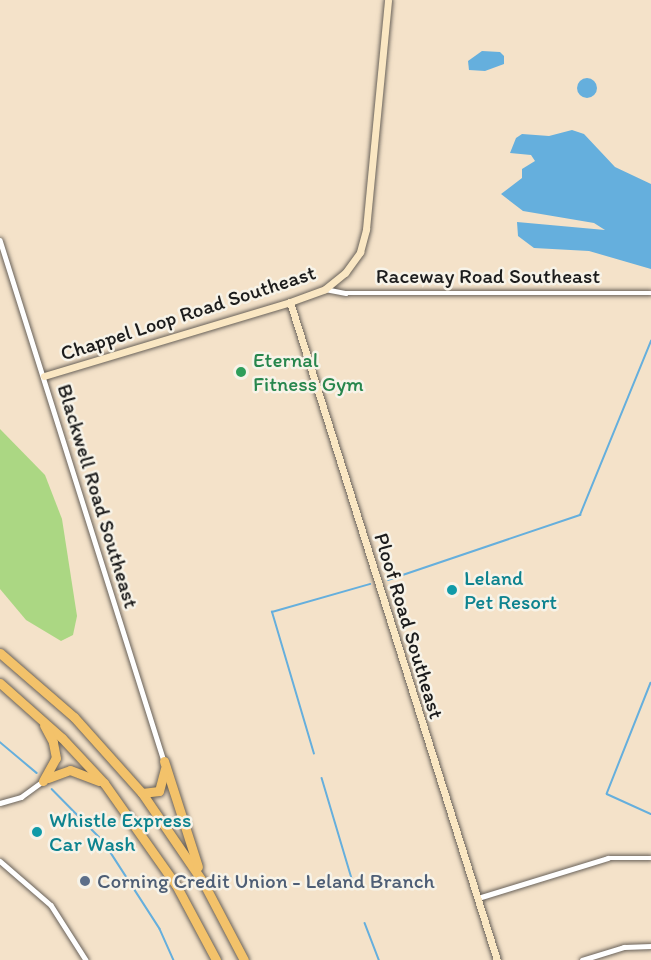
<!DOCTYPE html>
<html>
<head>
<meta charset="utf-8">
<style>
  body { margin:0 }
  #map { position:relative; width:651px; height:960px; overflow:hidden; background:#f4e2c9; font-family:Itim,sans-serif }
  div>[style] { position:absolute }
  .green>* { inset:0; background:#abd783 }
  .water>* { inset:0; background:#65afdd }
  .round { border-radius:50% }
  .stream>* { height:1.5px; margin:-0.75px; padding:0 0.75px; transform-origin:0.75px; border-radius:0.75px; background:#65afdd }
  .roads { filter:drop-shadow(0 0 2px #686159) drop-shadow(0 0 2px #686159) }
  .street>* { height:4.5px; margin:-2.25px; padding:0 2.25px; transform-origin:2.25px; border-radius:2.25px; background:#fff }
  .secondary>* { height:7px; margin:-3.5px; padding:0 3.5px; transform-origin:3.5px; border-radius:3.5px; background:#fae7c3 }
  .highway>* { height:9px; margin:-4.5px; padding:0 4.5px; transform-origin:4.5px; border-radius:4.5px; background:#f3c26a }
  .dots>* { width:16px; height:16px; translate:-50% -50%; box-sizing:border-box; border:3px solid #f7f3e8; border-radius:50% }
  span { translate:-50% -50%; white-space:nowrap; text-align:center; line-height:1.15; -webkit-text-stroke:5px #f7f3e8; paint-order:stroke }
  .street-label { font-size:21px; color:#1c1c1c }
  .leisure-label { font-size:21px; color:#27864d }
  .left { translate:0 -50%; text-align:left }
  .culture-label { font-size:21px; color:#0d838f }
  .service-label { font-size:21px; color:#4e5e75 }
</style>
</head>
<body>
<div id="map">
  <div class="green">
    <i style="clip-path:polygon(0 429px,45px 475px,62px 519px,77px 616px,73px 635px,61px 641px,26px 620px,0 589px)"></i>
  </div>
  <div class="water">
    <i style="clip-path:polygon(482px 51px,500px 52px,504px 56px,504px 64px,485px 71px,469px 70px,468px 61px)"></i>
    <i class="round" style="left:577px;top:78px;width:20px;height:20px"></i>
    <i style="clip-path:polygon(572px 130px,584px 134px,615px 167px,651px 184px,651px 269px,589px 251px,534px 248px,518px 236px,517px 222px,605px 230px,594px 223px,523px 211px,501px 194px,522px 178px,522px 169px,535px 161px,531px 155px,510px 153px,516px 138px,522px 134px,549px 136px)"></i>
  </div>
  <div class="stream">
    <i style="left:388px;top:580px;width:203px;rotate:-18.7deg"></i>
    <i style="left:580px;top:515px;width:188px;rotate:-67.8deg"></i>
    <i style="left:651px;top:683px;width:119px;rotate:111.6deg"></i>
    <i style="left:607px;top:794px;width:48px;rotate:24.4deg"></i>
    <i style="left:0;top:742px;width:48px;rotate:40deg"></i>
    <i style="left:314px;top:754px;width:148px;rotate:-106.5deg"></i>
    <i style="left:272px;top:612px;width:102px;rotate:-15.9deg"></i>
    <i style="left:322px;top:778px;width:109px;rotate:73.4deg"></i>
    <i style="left:52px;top:789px;width:74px;rotate:45.5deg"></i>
    <i style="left:104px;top:842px;width:103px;rotate:57.2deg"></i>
    <i style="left:160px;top:929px;width:34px;rotate:66deg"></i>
    <i style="left:365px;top:923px;width:40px;rotate:69deg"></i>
  </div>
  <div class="roads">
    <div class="street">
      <i style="left:0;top:240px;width:546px;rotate:72.53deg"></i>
      <i style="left:325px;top:289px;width:21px;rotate:11deg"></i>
      <i style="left:346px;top:293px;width:305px"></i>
      <i style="left:0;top:803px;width:22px;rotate:-16deg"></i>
      <i style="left:21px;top:797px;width:27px;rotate:-36deg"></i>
      <i style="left:0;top:861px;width:67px;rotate:40.8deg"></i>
      <i style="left:51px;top:905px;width:65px;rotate:57.5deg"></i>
      <i style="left:478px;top:898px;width:136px;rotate:-17.1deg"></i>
      <i style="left:608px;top:858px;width:43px"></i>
      <i style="left:582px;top:960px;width:44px;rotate:-17.2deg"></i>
      <i style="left:624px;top:947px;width:27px;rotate:-2deg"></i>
    </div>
    <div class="secondary">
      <i style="left:290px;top:302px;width:690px;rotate:72.54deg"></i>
      <i style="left:44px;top:376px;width:257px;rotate:-16.7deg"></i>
      <i style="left:290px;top:302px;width:37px;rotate:-20deg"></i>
      <i style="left:325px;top:289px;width:26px;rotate:-39deg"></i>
      <i style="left:345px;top:273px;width:26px;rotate:-54deg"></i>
      <i style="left:360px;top:252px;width:24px;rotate:-75deg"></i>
      <i style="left:366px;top:229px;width:230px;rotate:-84.5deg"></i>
    </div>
    <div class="highway">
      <i style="left:0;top:653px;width:98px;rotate:40.9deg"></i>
      <i style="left:74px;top:717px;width:102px;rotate:48.2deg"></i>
      <i style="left:142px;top:793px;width:108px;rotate:55.6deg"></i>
      <i style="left:203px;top:882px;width:88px;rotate:62.3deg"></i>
      <i style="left:0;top:683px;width:83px;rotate:41.6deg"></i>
      <i style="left:62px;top:738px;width:62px;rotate:47deg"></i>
      <i style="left:104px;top:783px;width:125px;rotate:54.8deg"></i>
      <i style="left:176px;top:885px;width:85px;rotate:61.9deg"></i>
      <i style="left:164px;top:761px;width:111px;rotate:72.2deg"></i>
      <i style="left:48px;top:778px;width:23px;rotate:-20deg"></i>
      <i style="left:70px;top:770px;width:31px;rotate:21deg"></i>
      <i style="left:43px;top:781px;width:26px;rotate:-61deg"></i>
      <i style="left:56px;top:758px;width:16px;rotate:-101deg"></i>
      <i style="left:53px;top:742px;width:19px;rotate:-118deg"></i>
      <i style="left:142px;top:793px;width:17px;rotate:-7deg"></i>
      <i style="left:159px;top:791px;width:23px;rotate:-75deg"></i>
    </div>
  </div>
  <div class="dots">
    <i style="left:241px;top:372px;background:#2e9e5b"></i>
    <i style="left:452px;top:590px;background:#0f9aa8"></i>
    <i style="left:37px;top:832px;background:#0f9aa8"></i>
    <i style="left:85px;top:881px;background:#5c6f8a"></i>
  </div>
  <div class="street-label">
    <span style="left:488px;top:276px">Raceway Road Southeast</span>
    <span style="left:188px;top:313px;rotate:-18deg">Chappel Loop Road Southeast</span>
    <span style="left:98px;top:496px;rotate:73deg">Blackwell Road Southeast</span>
    <span style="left:409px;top:626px;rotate:73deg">Ploof Road Southeast</span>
  </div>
  <div class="leisure-label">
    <span class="left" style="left:253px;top:372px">Eternal<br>Fitness Gym</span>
  </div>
  <div class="culture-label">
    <span class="left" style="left:464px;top:590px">Leland<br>Pet Resort</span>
    <span class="left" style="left:49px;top:832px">Whistle Express<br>Car Wash</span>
  </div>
  <div class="service-label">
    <span class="left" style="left:97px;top:881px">Corning Credit Union - Leland Branch</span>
  </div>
</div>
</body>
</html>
